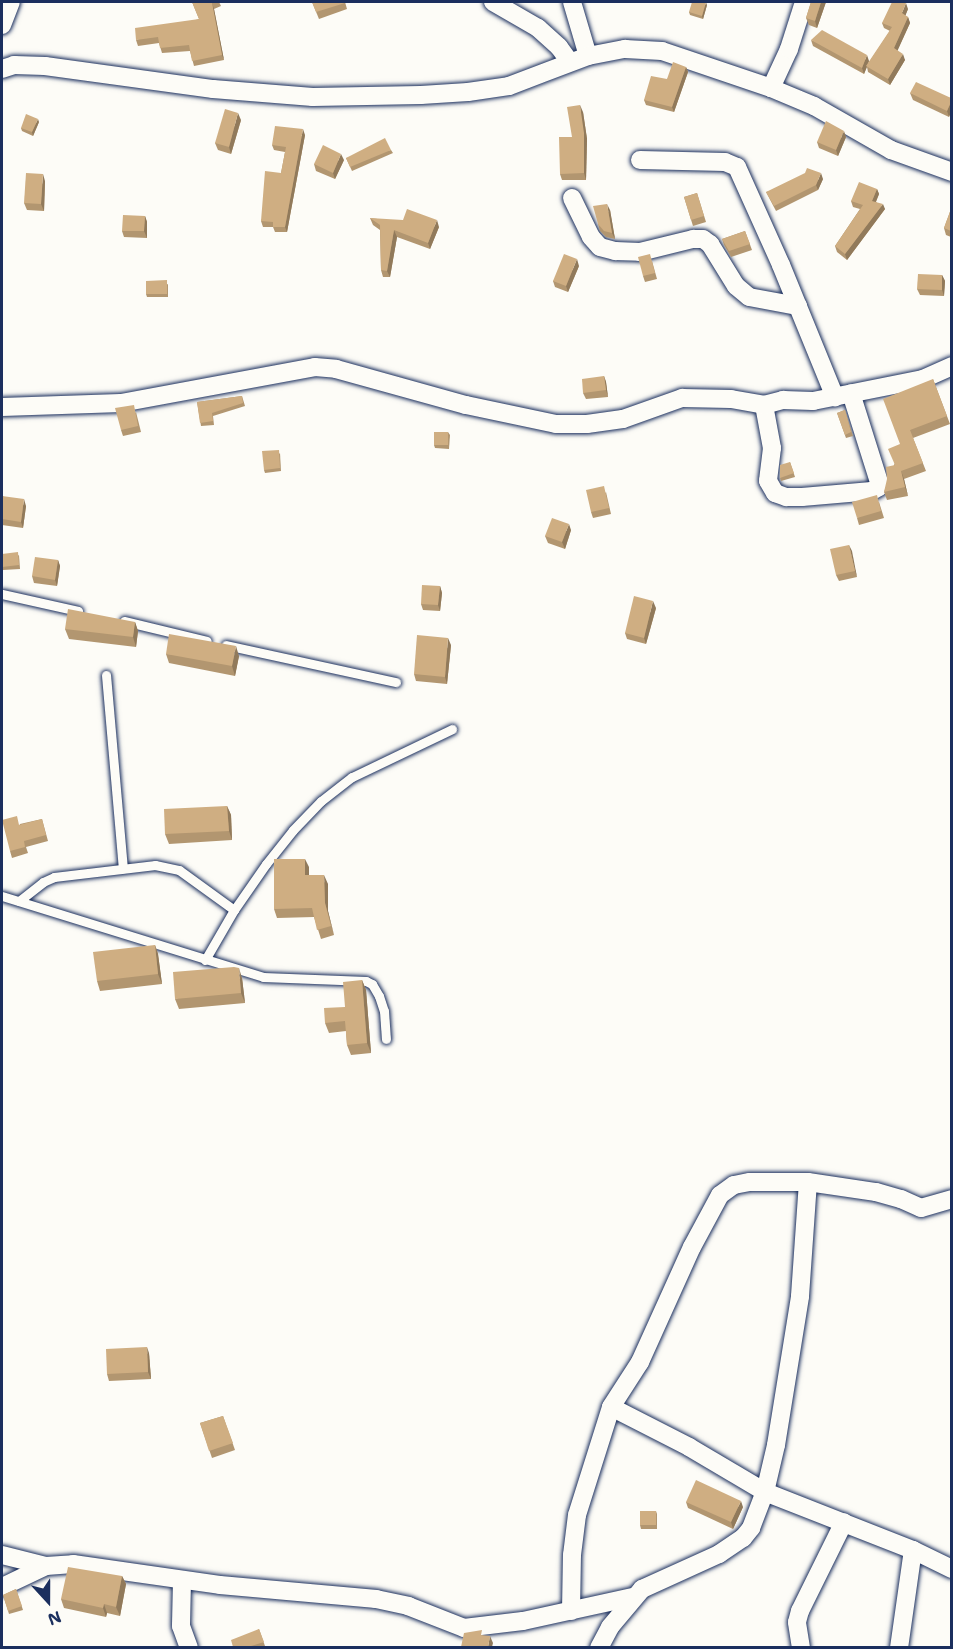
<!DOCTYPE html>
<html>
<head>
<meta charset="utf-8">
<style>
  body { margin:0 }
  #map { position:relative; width:953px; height:1649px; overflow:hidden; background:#fdfcf7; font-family:"Shantell Sans",sans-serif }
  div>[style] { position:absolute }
  .roads { filter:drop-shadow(0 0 2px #1b2f5e) drop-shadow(0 0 2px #1b2f5e) }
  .service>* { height:9px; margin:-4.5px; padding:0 4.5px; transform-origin:4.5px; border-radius:4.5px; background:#fdfcf7 }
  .minor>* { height:18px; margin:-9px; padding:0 9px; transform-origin:9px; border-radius:9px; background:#fdfcf7 }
  .wall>* { inset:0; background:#b29670 }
  .shaded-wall>* { inset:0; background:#917a5b }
  .building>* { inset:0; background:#cfae82 }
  span { translate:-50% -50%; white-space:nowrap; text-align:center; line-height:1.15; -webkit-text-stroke:6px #fdfcf7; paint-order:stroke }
  .frame { position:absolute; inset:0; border:3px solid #1b2f5e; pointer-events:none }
  .north { position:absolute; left:18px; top:1571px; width:60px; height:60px; -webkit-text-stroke:4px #fdfcf7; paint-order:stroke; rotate:159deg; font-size:16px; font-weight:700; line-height:24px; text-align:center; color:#1b2f5e }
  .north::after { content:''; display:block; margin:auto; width:21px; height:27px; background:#1b2f5e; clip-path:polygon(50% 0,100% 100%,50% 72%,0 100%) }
</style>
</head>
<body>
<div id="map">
  <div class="roads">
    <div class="service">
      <i style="left:2px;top:594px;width:78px;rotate:12.6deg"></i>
      <i style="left:124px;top:621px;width:85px;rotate:13.5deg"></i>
      <i style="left:226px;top:645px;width:174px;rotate:12.3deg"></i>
      <i style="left:106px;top:675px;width:194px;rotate:85deg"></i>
      <i style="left:2px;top:896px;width:273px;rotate:17.2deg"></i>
      <i style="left:263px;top:977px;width:103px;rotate:2.2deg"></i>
      <i style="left:366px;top:981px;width:7px;rotate:27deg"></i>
      <i style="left:372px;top:984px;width:14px;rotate:60deg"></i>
      <i style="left:379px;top:996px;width:16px;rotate:72deg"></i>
      <i style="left:384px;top:1011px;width:28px;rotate:86deg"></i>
      <i style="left:19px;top:901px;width:31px;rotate:-38deg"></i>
      <i style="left:43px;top:882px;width:12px;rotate:-24deg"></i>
      <i style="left:54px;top:877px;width:102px;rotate:-6.8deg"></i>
      <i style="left:155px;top:865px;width:25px;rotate:12deg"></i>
      <i style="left:179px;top:870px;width:68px;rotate:36deg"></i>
      <i style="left:205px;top:960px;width:58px;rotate:-59.9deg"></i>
      <i style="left:234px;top:910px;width:56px;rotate:-55.2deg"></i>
      <i style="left:266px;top:864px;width:43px;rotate:-51.5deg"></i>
      <i style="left:293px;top:830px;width:40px;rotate:-46deg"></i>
      <i style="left:321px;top:801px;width:39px;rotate:-38deg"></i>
      <i style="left:352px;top:777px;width:111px;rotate:-25.6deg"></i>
    </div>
    <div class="minor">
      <i style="left:493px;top:2px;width:52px;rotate:30deg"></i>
      <i style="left:538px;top:28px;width:28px;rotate:42deg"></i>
      <i style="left:559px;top:47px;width:17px;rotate:54deg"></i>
      <i style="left:572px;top:2px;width:56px;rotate:73.5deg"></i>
      <i style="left:2px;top:25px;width:25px;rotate:-69deg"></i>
      <i style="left:2px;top:69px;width:13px;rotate:-18deg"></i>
      <i style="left:14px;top:65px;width:31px;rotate:2deg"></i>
      <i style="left:45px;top:66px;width:170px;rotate:7.8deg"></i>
      <i style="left:213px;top:89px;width:100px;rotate:4.6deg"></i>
      <i style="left:313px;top:97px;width:108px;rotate:-1.1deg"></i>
      <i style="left:421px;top:95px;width:47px;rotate:-3.7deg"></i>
      <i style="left:468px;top:92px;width:41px;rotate:-8.3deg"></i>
      <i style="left:509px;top:86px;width:85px;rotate:-20.8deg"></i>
      <i style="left:588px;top:56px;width:38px;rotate:-11deg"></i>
      <i style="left:625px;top:49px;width:37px;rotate:3deg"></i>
      <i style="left:662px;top:51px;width:115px;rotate:18.7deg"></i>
      <i style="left:771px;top:88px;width:47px;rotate:22.7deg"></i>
      <i style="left:814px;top:106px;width:89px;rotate:29.7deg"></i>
      <i style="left:891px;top:150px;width:65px;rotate:19.8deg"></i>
      <i style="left:771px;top:88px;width:43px;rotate:-65.2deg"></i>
      <i style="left:789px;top:49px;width:49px;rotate:-72.3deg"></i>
      <i style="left:640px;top:160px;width:85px;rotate:1.3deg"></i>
      <i style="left:725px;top:162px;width:13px;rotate:23deg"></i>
      <i style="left:737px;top:167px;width:107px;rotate:65.8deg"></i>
      <i style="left:781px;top:265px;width:143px;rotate:67.8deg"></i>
      <i style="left:572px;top:198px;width:43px;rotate:64deg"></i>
      <i style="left:591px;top:237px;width:13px;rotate:48deg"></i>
      <i style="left:600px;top:247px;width:16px;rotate:15deg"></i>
      <i style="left:615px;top:251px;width:25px;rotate:2deg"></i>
      <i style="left:640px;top:252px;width:55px;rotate:-13.8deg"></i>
      <i style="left:693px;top:239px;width:10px"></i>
      <i style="left:703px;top:239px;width:9px;rotate:36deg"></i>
      <i style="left:710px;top:244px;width:49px;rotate:58.2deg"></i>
      <i style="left:736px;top:286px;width:17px;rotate:40deg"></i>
      <i style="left:749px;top:297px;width:50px;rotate:10.4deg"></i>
      <i style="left:764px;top:405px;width:44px;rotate:79.5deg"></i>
      <i style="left:772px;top:448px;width:33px;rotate:97deg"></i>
      <i style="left:768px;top:481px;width:14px;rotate:60deg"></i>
      <i style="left:775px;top:493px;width:12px;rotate:20deg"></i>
      <i style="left:786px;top:497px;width:16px"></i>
      <i style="left:802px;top:497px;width:70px;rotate:-4.9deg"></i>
      <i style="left:872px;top:491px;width:8px;rotate:-30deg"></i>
      <i style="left:879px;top:487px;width:5px;rotate:-90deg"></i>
      <i style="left:879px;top:482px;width:93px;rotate:-107.5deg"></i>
      <i style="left:2px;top:407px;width:119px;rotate:-1.9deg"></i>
      <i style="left:121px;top:403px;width:197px;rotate:-10.5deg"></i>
      <i style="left:315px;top:367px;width:21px;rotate:5deg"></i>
      <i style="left:336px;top:369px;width:135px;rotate:15.5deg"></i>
      <i style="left:466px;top:405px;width:92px;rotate:11.9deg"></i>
      <i style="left:556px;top:424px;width:31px"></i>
      <i style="left:587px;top:424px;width:36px;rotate:-8deg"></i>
      <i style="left:623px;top:419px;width:63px;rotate:-19.6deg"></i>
      <i style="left:682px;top:398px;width:49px;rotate:1.2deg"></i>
      <i style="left:731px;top:399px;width:34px;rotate:10deg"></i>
      <i style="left:764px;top:405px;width:20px;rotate:-15deg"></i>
      <i style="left:783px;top:400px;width:30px;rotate:2deg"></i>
      <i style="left:813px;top:401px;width:112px;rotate:-11.3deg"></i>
      <i style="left:923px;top:379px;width:32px;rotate:-24deg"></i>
      <i style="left:611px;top:1407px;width:88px;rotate:27.1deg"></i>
      <i style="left:689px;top:1447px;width:88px;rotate:30.6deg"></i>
      <i style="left:765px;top:1492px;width:159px;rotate:21.4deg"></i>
      <i style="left:913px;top:1550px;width:43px;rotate:26deg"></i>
      <i style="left:2px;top:1555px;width:45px;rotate:14deg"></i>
      <i style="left:182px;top:1581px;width:45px;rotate:91.3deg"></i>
      <i style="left:181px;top:1626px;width:23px;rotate:70deg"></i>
      <i style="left:2px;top:1587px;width:49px;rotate:-25.5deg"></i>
      <i style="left:46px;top:1566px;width:27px;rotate:-4deg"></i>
      <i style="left:73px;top:1564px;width:148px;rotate:8.1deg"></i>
      <i style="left:220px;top:1585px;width:157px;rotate:5.1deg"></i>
      <i style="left:376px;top:1599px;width:33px;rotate:12deg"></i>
      <i style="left:408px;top:1606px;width:60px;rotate:21.4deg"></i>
      <i style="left:464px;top:1628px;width:59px;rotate:-6.8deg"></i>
      <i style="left:523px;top:1621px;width:112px;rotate:-12.4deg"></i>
      <i style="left:571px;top:1611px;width:56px;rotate:-89deg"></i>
      <i style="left:572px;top:1555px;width:40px;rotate:-82.9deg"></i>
      <i style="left:577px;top:1515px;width:113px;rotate:-72.5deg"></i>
      <i style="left:611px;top:1407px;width:54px;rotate:-57.2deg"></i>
      <i style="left:640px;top:1362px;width:126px;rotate:-65.7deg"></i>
      <i style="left:692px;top:1247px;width:59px;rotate:-61.7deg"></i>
      <i style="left:720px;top:1195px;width:17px;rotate:-36deg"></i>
      <i style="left:734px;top:1185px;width:16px;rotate:-11deg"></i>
      <i style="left:750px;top:1182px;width:58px"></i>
      <i style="left:808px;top:1182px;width:69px;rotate:8.4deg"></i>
      <i style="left:876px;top:1192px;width:26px;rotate:16deg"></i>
      <i style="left:901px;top:1199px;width:22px;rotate:24deg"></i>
      <i style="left:921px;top:1208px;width:32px;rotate:-16deg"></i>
      <i style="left:599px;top:1648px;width:24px;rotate:-62deg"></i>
      <i style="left:610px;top:1627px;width:50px;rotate:-49.9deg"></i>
      <i style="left:642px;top:1589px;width:85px;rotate:-24.4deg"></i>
      <i style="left:719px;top:1554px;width:29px;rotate:-34deg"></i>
      <i style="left:743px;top:1538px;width:13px;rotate:-51deg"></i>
      <i style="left:751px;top:1528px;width:39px;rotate:-69deg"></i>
      <i style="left:765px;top:1492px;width:48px;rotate:-76.8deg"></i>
      <i style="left:776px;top:1445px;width:151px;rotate:-80.8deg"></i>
      <i style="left:800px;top:1296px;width:114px;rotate:-86deg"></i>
      <i style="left:801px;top:1648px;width:26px;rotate:-99deg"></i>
      <i style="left:797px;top:1622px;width:11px;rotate:-75deg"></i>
      <i style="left:800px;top:1611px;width:99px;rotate:-63.7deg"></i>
      <i style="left:899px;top:1648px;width:99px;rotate:-81.9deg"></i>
    </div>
  </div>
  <div class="wall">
    <i style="clip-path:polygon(192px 2px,219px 2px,221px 6px,214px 9px,224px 60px,194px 66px,190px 51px,162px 53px,159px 43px,138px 46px,136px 40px,199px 19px)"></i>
    <i style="clip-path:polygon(312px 2px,345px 2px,347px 9px,319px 19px)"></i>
    <i style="clip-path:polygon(811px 2px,826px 2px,817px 28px,809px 25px,806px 18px)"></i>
    <i style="clip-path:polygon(707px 5px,703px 19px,690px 15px,689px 12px)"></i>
    <i style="clip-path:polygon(908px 9px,905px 16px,908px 17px,910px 23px,897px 51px,905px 60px,890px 85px,868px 72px,867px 67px,864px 74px,813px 46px,811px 40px,869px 61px,868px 64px,890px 31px,884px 28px,882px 23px)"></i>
    <i style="clip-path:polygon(686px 67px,688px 72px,674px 112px,646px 105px,644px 100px,667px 79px)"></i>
    <i style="clip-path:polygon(910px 93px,951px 98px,949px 117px,913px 100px)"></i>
    <i style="clip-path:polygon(583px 112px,587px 139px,586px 180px,562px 180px,560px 174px,572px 137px)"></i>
    <i style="clip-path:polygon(241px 120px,231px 154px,218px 150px,215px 143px)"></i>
    <i style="clip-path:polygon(39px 122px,33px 136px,22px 131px,21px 128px)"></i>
    <i style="clip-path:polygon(305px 135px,287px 232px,275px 232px,273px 227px,263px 227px,261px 221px,281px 173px,285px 152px,274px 150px,272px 145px)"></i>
    <i style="clip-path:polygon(846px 137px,838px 156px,819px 148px,817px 142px)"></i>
    <i style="clip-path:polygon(391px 150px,393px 153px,352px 171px,346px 158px)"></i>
    <i style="clip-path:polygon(344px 160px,335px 179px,316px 171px,314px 164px)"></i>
    <i style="clip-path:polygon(823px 179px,818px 190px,776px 211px,766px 192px)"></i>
    <i style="clip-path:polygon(45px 181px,44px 211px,27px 210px,24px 203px)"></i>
    <i style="clip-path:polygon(877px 189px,879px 194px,876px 202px,885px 209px,847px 260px,837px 252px,835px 246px,860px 209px,853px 207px,851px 201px)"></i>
    <i style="clip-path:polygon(697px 193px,706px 222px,693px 226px,684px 197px)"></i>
    <i style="clip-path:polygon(951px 209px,951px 237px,946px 235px,944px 228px)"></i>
    <i style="clip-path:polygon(610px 210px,615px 239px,606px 237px,600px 231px,598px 224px)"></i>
    <i style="clip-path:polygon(145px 216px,147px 222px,147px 238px,124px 237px,122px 231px)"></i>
    <i style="clip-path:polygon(370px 218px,439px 227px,430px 249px,397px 237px,390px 277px,383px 277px,381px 270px,380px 230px,373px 225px)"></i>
    <i style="clip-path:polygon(745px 231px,752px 250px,731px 257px,724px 245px,722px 239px)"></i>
    <i style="clip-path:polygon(652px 261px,657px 279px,645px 282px,643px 276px)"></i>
    <i style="clip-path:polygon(579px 266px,568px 292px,555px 287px,553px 281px)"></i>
    <i style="clip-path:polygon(942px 275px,945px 281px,944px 296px,920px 295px,917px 289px)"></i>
    <i style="clip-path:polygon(168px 284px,168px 297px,147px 297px,146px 294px)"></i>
    <i style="clip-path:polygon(604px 376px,606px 382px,608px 397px,586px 399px,583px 393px)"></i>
    <i style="clip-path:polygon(933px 379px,950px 424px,913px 438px,926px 471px,904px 479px,908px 496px,887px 500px,884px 492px,894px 465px)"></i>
    <i style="clip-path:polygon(242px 396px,245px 406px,213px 416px,214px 425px,201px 426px,197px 402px)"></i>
    <i style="clip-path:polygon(845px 410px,853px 436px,846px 438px,837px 413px)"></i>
    <i style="clip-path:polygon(136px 412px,141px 432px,123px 436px,121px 430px)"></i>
    <i style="clip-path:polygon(448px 432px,450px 435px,449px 449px,435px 448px,434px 445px)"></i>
    <i style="clip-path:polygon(280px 453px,281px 471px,265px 473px,264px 470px)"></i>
    <i style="clip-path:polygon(790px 462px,795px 477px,781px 481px,780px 478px)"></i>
    <i style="clip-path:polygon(606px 492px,611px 514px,593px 518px,591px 512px)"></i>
    <i style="clip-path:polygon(2px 496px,26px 506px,23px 528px,2px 525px)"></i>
    <i style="clip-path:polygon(879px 502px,884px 518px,859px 525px,857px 518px)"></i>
    <i style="clip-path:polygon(571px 530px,565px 549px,548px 543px,545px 536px)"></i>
    <i style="clip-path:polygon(849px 545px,857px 577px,839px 581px,836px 575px)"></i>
    <i style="clip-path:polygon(19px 555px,20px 569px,3px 570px,2px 567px)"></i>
    <i style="clip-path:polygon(58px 560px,60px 566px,57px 586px,34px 583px,32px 576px)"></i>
    <i style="clip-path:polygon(440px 586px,442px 593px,440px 611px,423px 610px,421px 604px)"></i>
    <i style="clip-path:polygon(656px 608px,646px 644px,627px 639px,625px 633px)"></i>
    <i style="clip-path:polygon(135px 622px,138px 631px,136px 647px,69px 639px,65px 629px)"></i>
    <i style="clip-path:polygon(451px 645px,447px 684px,416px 681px,414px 674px)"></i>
    <i style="clip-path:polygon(166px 654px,239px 656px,235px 676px,169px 663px)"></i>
    <i style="clip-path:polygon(227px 806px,231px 815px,232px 840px,169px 844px,165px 834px)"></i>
    <i style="clip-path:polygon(42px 819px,48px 841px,26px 847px,28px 853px,12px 858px,10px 851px,20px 824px)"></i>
    <i style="clip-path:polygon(309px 867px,309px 875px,328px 884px,328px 911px,334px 935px,321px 939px,314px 917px,277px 918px,274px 909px)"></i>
    <i style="clip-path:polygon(155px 945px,158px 954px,162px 984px,100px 991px,97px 981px)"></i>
    <i style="clip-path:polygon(242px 978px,245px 1003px,179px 1009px,175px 999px)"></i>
    <i style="clip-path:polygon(362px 980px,366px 990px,371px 1053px,351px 1055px,347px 1045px,346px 1031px,329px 1033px,325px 1023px,345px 1007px)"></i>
    <i style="clip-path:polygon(149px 1353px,151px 1379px,109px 1381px,107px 1374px)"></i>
    <i style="clip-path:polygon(223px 1416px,235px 1450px,212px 1458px,200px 1423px)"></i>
    <i style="clip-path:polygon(686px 1502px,743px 1507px,733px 1529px,688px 1508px)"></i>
    <i style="clip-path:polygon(656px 1511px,657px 1514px,657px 1529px,641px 1529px,640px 1525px)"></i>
    <i style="clip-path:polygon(122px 1576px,126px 1584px,120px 1616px,107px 1613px,106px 1617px,64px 1608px,61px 1599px)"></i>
    <i style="clip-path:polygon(16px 1589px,23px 1610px,9px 1614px,3px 1595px)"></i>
    <i style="clip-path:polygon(259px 1629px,265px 1646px,259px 1647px,233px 1647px)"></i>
  </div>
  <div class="shaded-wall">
    <i style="clip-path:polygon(706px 2px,707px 5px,703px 19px,702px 16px)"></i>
    <i style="clip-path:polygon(821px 2px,826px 2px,817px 28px,815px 21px)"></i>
    <i style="clip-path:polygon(212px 3px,214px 9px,224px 60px,222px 55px)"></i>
    <i style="clip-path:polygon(906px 3px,908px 9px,904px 19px,902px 13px)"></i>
    <i style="clip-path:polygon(908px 17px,910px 23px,896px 54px,894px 48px)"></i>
    <i style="clip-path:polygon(903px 54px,905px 60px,890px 85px,888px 79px)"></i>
    <i style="clip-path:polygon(867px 55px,869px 61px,864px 74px,862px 68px)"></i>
    <i style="clip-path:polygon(686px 67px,688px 72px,674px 112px,672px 107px)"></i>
    <i style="clip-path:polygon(951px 102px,951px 113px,949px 117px,947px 111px)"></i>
    <i style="clip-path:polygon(580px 105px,583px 112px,587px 139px,586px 180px,584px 173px)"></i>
    <i style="clip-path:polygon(238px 113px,241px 120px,231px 154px,229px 147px)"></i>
    <i style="clip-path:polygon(38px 119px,39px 122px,33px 136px,32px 132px)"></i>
    <i style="clip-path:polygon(303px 129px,305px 135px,287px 232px,285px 227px)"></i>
    <i style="clip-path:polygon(844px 131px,846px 137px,838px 156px,836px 150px)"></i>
    <i style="clip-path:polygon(341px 154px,344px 160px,335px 179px,333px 173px)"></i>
    <i style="clip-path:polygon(821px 173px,823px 179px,818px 190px,816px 185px)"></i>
    <i style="clip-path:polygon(43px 174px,45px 181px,44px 211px,41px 204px)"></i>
    <i style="clip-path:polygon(877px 189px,879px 194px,874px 206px,872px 201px)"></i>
    <i style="clip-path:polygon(607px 204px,610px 210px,615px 239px,612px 233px)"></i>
    <i style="clip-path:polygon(883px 204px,885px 209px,847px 260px,845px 254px)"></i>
    <i style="clip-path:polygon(145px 216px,147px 222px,147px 238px,144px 231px)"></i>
    <i style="clip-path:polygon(437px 220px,439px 227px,430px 249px,428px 243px)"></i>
    <i style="clip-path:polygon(394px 230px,397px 237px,390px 277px,387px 271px)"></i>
    <i style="clip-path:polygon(577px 259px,579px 266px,568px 292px,566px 286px)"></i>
    <i style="clip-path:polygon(942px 275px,945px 281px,944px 296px,942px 290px)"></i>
    <i style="clip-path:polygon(604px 376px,606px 382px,608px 397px,606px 390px)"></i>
    <i style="clip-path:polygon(901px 471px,904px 479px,908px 496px,905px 487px)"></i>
    <i style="clip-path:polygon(24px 499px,26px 506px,23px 528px,21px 522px)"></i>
    <i style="clip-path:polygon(569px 524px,571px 530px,565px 549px,562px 542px)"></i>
    <i style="clip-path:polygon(849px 545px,852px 551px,857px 577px,855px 571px)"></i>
    <i style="clip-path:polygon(58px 560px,60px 566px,57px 586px,55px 580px)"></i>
    <i style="clip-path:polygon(440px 586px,442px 593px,440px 611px,438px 605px)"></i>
    <i style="clip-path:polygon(653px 601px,656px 608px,646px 644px,644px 638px)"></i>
    <i style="clip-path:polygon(135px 622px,138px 631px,136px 647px,133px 637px)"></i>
    <i style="clip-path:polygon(448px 638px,451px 645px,447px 684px,445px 677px)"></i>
    <i style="clip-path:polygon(236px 646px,239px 656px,235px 676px,232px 666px)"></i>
    <i style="clip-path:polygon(227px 806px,231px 815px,232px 840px,229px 831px)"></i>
    <i style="clip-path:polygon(305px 859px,309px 867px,309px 884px,305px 875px)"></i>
    <i style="clip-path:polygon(324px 875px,328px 884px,328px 911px,334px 935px,325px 903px)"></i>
    <i style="clip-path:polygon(155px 945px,158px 954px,162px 984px,158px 974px)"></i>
    <i style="clip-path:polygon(239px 968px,242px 978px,245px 1003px,241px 993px)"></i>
    <i style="clip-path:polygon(362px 980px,366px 990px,371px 1053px,367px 1043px)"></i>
    <i style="clip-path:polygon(147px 1347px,149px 1353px,151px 1379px,148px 1372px)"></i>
    <i style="clip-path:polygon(741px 1501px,743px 1507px,733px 1529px,731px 1522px)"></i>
    <i style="clip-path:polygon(122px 1576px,126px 1584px,120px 1616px,116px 1607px)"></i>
    <i style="clip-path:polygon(104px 1604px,107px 1613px,106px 1617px,103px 1608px)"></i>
    <i style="clip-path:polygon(490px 1636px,493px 1643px,492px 1647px,488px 1647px)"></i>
  </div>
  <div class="building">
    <i style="clip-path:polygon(192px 2px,216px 2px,212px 3px,222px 55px,192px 61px,189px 45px,160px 48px,158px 37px,136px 40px,135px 28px,199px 19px)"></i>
    <i style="clip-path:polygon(312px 2px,345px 2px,345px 3px,316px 12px)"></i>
    <i style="clip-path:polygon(692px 2px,706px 2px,702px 16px,689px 12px)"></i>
    <i style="clip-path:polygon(811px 2px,821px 2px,815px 21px,806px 18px)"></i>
    <i style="clip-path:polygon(892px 2px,902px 2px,906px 3px,902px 13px,908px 17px,894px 48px,903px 54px,888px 79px,866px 66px,892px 27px,882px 23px)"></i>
    <i style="clip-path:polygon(822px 30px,867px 55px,862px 68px,811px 40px)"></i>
    <i style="clip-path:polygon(673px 62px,686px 67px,672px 107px,644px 100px,651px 76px,667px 79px)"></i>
    <i style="clip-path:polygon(916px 82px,951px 98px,951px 102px,947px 111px,910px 93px)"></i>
    <i style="clip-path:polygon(580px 105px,584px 133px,584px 173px,560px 174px,559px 137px,572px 137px,567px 107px)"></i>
    <i style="clip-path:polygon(225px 109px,238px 113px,229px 147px,215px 143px)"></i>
    <i style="clip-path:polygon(26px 114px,38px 119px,32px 132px,21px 128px)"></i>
    <i style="clip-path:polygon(826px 121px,844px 131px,836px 150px,817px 142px)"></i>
    <i style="clip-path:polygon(275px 126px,303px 129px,285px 227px,273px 227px,273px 222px,261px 221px,265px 171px,281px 173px,286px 147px,272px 145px)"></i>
    <i style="clip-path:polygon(385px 138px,391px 150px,350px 167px,346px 158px)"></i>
    <i style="clip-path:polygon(323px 145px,341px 154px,333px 173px,314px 164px)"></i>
    <i style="clip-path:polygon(807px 168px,821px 173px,816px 185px,774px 206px,766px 192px,805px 173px)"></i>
    <i style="clip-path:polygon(26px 173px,43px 174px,41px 204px,24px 203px)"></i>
    <i style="clip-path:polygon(859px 182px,877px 189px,872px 201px,883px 204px,845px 254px,835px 246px,863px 205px,851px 201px)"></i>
    <i style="clip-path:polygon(697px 193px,704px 216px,691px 220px,684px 197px)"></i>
    <i style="clip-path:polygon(607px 204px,612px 233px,604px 231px,598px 224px,593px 206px)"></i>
    <i style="clip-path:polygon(407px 209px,437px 220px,428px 243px,394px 230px,387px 271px,381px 270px,380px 225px,370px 218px,403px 220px)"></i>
    <i style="clip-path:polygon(951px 209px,951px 231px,944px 228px)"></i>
    <i style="clip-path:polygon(123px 215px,145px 216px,144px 231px,122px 231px)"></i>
    <i style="clip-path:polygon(745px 231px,750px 244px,729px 251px,722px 239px)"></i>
    <i style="clip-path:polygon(564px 254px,577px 259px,566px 286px,553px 281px)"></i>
    <i style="clip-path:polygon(650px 254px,655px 273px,643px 276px,638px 257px)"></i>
    <i style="clip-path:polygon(918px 274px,942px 275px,942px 290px,917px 289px)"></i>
    <i style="clip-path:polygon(167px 280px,167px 294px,146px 294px,146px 281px)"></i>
    <i style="clip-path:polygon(604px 376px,606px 390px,583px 393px,582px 379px)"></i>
    <i style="clip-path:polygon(933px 379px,947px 416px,910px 430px,923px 463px,901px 471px,905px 487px,884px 492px,887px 479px,886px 467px,895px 465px,888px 449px,900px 444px,883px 399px)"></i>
    <i style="clip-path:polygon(242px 396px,243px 403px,212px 413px,213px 421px,200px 423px,197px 402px)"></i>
    <i style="clip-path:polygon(134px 405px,138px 426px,121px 430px,115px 408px)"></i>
    <i style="clip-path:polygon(845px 410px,851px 432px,845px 435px,837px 413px)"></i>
    <i style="clip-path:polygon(434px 432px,448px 432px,448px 445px,434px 445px)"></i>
    <i style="clip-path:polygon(279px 450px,280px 468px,264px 470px,262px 451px)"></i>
    <i style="clip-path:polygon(790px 462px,794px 473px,780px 478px,780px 465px)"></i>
    <i style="clip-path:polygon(604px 486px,609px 508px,591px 512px,586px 490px)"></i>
    <i style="clip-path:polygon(877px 495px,881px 511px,857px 518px,852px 502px)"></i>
    <i style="clip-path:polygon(2px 496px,24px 499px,21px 522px,2px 519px)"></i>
    <i style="clip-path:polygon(552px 518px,569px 524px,562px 542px,545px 536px)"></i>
    <i style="clip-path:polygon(849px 545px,855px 571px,836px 575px,830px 549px)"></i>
    <i style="clip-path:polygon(18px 552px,19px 565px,2px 567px,2px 554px)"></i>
    <i style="clip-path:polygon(35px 557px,58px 560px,55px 580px,32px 576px)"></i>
    <i style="clip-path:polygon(422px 585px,440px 586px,438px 605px,421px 604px)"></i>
    <i style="clip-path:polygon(634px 596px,653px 601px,644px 638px,625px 633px)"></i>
    <i style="clip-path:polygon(68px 609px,135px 622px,133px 637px,65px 629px)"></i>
    <i style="clip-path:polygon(169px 634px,236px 646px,232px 666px,166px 654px)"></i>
    <i style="clip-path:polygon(417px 635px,448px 638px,445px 677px,414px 674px)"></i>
    <i style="clip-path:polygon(227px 806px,229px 831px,165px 834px,164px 809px)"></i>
    <i style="clip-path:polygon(17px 816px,19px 825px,42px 819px,46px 835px,24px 841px,25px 847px,10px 851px,2px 820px)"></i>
    <i style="clip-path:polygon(274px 859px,305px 859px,305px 875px,324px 875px,325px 903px,331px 926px,317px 930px,312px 908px,274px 909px)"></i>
    <i style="clip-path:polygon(155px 945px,158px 974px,97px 981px,93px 952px)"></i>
    <i style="clip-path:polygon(234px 967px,239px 968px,241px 993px,175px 999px,173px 972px)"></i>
    <i style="clip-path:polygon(362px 980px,367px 1043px,347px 1045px,345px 1021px,325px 1023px,324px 1008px,345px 1007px,343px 982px)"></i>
    <i style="clip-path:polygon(147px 1347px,148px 1372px,107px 1374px,106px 1349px)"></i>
    <i style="clip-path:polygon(223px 1416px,233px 1443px,209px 1451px,200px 1423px)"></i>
    <i style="clip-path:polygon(696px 1480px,741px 1501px,731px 1522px,686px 1502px)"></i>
    <i style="clip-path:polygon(640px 1511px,656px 1511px,656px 1525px,640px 1525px)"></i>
    <i style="clip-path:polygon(68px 1567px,122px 1576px,116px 1607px,104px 1604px,103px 1608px,61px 1599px)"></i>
    <i style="clip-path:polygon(16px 1589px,22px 1606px,8px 1611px,3px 1595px)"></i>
    <i style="clip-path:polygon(259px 1629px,264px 1642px,248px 1647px,233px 1647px,231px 1640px)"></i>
    <i style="clip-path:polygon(482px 1630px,481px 1635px,490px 1636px,488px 1647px,461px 1647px,464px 1633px)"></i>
  </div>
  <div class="frame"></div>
  <div class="north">N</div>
</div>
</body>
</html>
